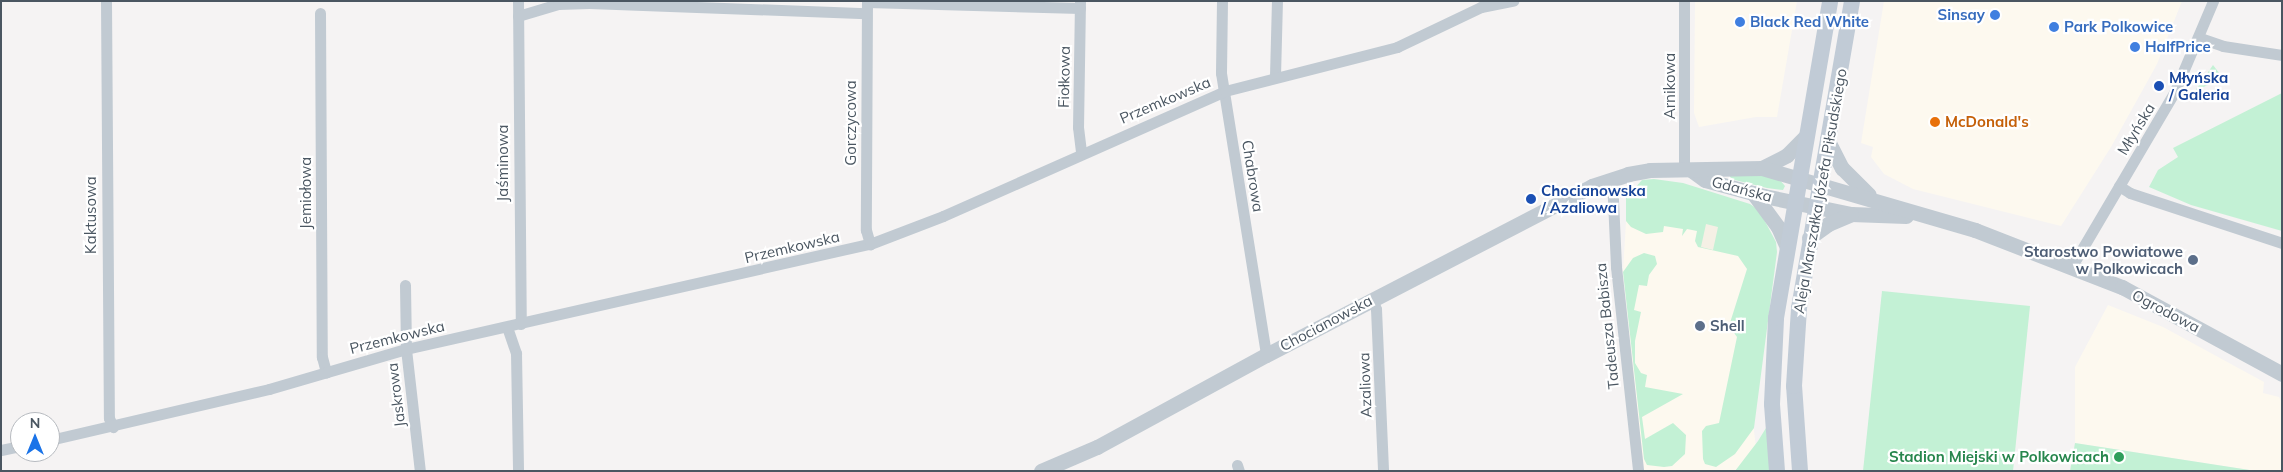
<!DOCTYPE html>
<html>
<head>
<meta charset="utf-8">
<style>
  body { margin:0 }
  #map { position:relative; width:2283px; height:472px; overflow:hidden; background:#f5f3f3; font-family:Mulish,sans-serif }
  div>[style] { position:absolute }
  .commercial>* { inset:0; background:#fdf9ef }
  .green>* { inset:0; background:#c3f1d5 }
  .sand>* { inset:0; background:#f5f0e5 }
  .minor>* { height:11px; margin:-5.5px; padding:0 5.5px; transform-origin:5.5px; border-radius:5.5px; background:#c1cad2 }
  .tertiary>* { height:15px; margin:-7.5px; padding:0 7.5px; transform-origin:7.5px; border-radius:7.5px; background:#c1cad2 }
  .secondary>* { height:16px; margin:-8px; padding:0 8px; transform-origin:8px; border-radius:8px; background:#c1cbd6 }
  .dots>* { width:14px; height:14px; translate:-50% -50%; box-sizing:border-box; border:2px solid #fff; border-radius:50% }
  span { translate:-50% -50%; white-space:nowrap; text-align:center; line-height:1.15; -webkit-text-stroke:4.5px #fff; paint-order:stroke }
  .shop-label { font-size:15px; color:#366cbe; font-weight:700 }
  .right { translate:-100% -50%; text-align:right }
  .left { translate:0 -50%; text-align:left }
  .street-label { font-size:15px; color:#4a5661 }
  .transit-label { font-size:15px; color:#164399; font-weight:700 }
  .food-label { font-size:15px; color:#c56008; font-weight:700 }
  .service-label { font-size:15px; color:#4e5e75; font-weight:700 }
  .leisure-label { font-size:15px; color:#27864d; font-weight:700 }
  .frame { position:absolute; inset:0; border:2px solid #4a5661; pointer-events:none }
  .north { position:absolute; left:10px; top:412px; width:50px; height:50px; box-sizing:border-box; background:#fff; border:1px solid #b7bbc0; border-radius:50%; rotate:0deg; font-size:14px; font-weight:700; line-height:20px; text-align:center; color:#4a5661 }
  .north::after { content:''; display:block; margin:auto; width:18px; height:22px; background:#1a73e8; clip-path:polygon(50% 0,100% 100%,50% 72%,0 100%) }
</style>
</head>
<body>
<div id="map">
  <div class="commercial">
    <i style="clip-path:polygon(1695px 1px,1797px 1px,1777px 117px,1756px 117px,1699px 127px,1694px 113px)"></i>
    <i style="clip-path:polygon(1884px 1px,2182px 1px,2157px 64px,2111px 147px,2061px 226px,1913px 189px,1884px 174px,1871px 157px,1873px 147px,1861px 143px)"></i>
    <i style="clip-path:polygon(1632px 206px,1770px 243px,1751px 407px,1759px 471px,1644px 471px,1623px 272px,1626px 221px)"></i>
    <i style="clip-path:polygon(2108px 305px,2163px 327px,2264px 382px,2263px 393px,2279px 397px,2282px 403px,2282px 471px,2256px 471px,2075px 443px,2075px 367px)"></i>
  </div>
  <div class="green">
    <i style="clip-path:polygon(2213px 65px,2223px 78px,2195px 91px)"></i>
    <i style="clip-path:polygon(2282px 93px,2282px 231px,2191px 205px,2149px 187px,2158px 170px,2178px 157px,2173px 148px)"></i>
    <i style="clip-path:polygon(1729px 174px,1763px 175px,1779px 179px,1785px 186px,1783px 190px,1767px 188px,1731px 179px)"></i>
    <i style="clip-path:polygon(1654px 179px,1683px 183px,1750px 204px,1759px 210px,1776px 242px,1777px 252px,1754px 428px,1735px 454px,1716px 467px,1705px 464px,1703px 459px,1702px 431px,1706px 426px,1719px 423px,1737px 337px,1729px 326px,1747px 269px,1738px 256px,1698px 247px,1695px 241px,1697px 231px,1687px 229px,1682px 236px,1683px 229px,1664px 226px,1663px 232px,1646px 234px,1631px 227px,1626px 221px,1626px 198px,1642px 180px)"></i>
    <i style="clip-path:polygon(1644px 253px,1655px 256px,1657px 264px,1649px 275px,1647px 286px,1639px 285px,1634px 310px,1641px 312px,1635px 341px,1635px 363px,1641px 373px,1647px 375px,1645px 387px,1683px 394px,1642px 417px,1645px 439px,1673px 423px,1686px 435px,1685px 454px,1672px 466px,1664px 467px,1647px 465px,1644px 459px,1623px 272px,1633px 258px)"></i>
    <i style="clip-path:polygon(1882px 291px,2030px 306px,2013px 471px,1863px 471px)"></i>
    <i style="clip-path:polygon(1766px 428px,1771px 471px,1735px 471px,1758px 441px)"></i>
    <i style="clip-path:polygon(2075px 443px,2256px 471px,2070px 471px)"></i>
  </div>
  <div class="sand">
    <i style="clip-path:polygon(1706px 224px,1718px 227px,1713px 250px,1701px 247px)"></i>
  </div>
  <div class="minor">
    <i style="left:106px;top:1px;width:417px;rotate:89.6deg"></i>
    <i style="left:109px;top:418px;width:10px;rotate:66deg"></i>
    <i style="left:518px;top:1px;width:323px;rotate:89.5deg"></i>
    <i style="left:867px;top:1px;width:229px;rotate:90.3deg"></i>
    <i style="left:866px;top:230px;width:15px;rotate:74deg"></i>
    <i style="left:1080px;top:1px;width:126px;rotate:90.9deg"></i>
    <i style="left:1078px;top:127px;width:26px;rotate:83deg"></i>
    <i style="left:1222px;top:1px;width:72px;rotate:90.8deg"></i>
    <i style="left:1221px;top:73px;width:286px;rotate:80.9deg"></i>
    <i style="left:867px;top:2px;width:213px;rotate:1.6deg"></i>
    <i style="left:320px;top:13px;width:344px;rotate:89.7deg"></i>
    <i style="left:322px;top:357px;width:16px;rotate:75deg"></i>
    <i style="left:518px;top:16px;width:42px;rotate:-16.7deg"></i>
    <i style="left:558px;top:4px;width:31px;rotate:-2deg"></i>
    <i style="left:589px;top:3px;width:277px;rotate:2.1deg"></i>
    <i style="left:2200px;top:38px;width:24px;rotate:19deg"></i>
    <i style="left:2223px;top:46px;width:60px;rotate:8.7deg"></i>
    <i style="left:1275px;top:76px;width:75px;rotate:-88.5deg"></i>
    <i style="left:1684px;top:170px;width:169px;rotate:-90deg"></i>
    <i style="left:1612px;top:178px;width:89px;rotate:87.4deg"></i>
    <i style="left:1616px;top:267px;width:205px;rotate:83.8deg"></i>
    <i style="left:2119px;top:186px;width:13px;rotate:32deg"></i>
    <i style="left:2130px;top:193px;width:160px;rotate:18.2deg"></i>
    <i style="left:2072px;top:266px;width:201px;rotate:-59.5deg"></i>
    <i style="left:2174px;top:93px;width:100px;rotate:-67deg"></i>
    <i style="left:405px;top:285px;width:64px;rotate:89.1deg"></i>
    <i style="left:406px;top:349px;width:123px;rotate:83.5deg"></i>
    <i style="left:1372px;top:299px;width:11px;rotate:68deg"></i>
    <i style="left:1376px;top:309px;width:162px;rotate:87.5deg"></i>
    <i style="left:507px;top:327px;width:28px;rotate:71deg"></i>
    <i style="left:516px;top:353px;width:118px;rotate:89deg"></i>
    <i style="left:50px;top:440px;width:225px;rotate:-13.1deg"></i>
    <i style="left:269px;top:389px;width:143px;rotate:-16.3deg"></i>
    <i style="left:406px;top:349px;width:476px;rotate:-12.8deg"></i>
    <i style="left:870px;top:244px;width:78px;rotate:-21deg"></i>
    <i style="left:943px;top:216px;width:308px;rotate:-23.9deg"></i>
    <i style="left:1225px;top:91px;width:178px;rotate:-14.3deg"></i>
    <i style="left:1397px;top:47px;width:93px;rotate:-25.5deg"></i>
    <i style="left:1481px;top:7px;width:33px;rotate:-11deg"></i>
    <i style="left:1px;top:450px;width:19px;rotate:-12deg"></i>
    <i style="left:1237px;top:465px;width:6px;rotate:72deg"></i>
  </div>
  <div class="tertiary">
    <i style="left:1827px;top:139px;width:33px;rotate:63deg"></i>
    <i style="left:1842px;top:168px;width:38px;rotate:45deg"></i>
    <i style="left:1762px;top:168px;width:28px;rotate:-27deg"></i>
    <i style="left:1787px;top:155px;width:27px;rotate:-45deg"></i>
    <i style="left:1691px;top:170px;width:17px;rotate:36deg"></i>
    <i style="left:1705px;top:180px;width:61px;rotate:15.2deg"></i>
    <i style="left:1764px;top:196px;width:89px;rotate:11.7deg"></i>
    <i style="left:1851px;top:214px;width:55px;rotate:2.1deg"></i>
    <i style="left:1753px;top:193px;width:42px;rotate:53.7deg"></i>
    <i style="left:1778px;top:227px;width:20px;rotate:66deg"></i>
    <i style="left:1809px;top:238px;width:24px;rotate:-36deg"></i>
    <i style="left:1828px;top:224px;width:25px;rotate:-23deg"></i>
    <i style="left:1041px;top:471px;width:61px;rotate:-23.2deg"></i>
    <i style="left:1097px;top:447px;width:192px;rotate:-28.6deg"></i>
    <i style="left:1266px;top:355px;width:367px;rotate:-27.4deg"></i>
    <i style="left:1592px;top:186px;width:38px;rotate:-18deg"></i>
    <i style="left:1628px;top:174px;width:22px;rotate:-10deg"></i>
    <i style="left:1650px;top:170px;width:112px;rotate:-1deg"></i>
    <i style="left:1762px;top:168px;width:222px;rotate:16.2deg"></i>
    <i style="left:1975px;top:230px;width:158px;rotate:21.2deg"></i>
    <i style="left:2122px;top:287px;width:182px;rotate:28.5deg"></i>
  </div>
  <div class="secondary">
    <i style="left:1777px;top:471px;width:67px;rotate:-94.3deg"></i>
    <i style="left:1772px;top:404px;width:86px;rotate:-87.3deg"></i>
    <i style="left:1776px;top:318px;width:322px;rotate:-80.3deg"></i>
    <i style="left:1800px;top:471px;width:85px;rotate:-94deg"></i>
    <i style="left:1794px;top:386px;width:78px;rotate:-86.3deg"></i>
    <i style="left:1799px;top:308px;width:312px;rotate:-80.2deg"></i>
  </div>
  <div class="dots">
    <i style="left:1995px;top:15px;background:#3f7fe0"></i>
    <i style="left:1740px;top:22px;background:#3f7fe0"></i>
    <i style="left:2054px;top:27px;background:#3f7fe0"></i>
    <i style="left:2135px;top:47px;background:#3f7fe0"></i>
    <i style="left:2159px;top:86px;background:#1a4fb4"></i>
    <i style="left:1935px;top:122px;background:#e8710a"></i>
    <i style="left:1531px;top:199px;background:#1a4fb4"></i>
    <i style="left:2193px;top:260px;background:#5c6f8a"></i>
    <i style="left:1700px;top:326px;background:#5c6f8a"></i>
    <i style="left:2119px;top:457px;background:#2e9e5b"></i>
  </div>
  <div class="shop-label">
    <span class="right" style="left:1985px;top:15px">Sinsay</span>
    <span class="left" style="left:1750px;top:22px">Black Red White</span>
    <span class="left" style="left:2064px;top:27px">Park Polkowice</span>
    <span class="left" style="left:2145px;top:47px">HalfPrice</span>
  </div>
  <div class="street-label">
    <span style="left:1064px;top:77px;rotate:-89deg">Fiołkowa</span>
    <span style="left:1670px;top:86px;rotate:-90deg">Arnikowa</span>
    <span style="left:1165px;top:100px;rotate:-23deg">Przemkowska</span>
    <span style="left:851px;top:123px;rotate:-90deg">Gorczycowa</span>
    <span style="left:2136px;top:129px;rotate:-59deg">Młyńska</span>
    <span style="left:503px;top:163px;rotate:-90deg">Jaśminowa</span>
    <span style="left:1253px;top:176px;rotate:81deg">Chabrowa</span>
    <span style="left:1742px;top:189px;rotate:15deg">Gdańska</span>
    <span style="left:1820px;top:191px;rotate:-80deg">Aleja Marszałka Józefa Piłsudskiego</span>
    <span style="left:306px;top:193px;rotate:-90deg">Jemiołowa</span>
    <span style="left:91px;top:215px;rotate:-90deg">Kaktusowa</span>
    <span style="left:792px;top:247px;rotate:-13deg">Przemkowska</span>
    <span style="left:2166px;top:311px;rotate:28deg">Ogrodowa</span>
    <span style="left:1326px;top:323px;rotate:-28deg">Chocianowska</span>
    <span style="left:1607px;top:326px;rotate:-96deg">Tadeusza Babisza</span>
    <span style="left:397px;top:337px;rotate:-14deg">Przemkowska</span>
    <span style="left:1365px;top:385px;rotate:-92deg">Azaliowa</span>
    <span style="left:396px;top:395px;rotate:-97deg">Jaskrowa</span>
  </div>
  <div class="transit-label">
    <span class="left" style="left:2169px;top:86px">Młyńska<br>/ Galeria</span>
    <span class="left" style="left:1541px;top:199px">Chocianowska<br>/ Azaliowa</span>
  </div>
  <div class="food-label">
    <span class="left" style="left:1945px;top:122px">McDonald's</span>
  </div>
  <div class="service-label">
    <span class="right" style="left:2183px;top:260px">Starostwo Powiatowe<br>w Polkowicach</span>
    <span class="left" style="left:1710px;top:326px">Shell</span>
  </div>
  <div class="leisure-label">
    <span class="right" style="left:2109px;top:457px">Stadion Miejski w Polkowicach</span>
  </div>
  <div class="frame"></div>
  <div class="north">N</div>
</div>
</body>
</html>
